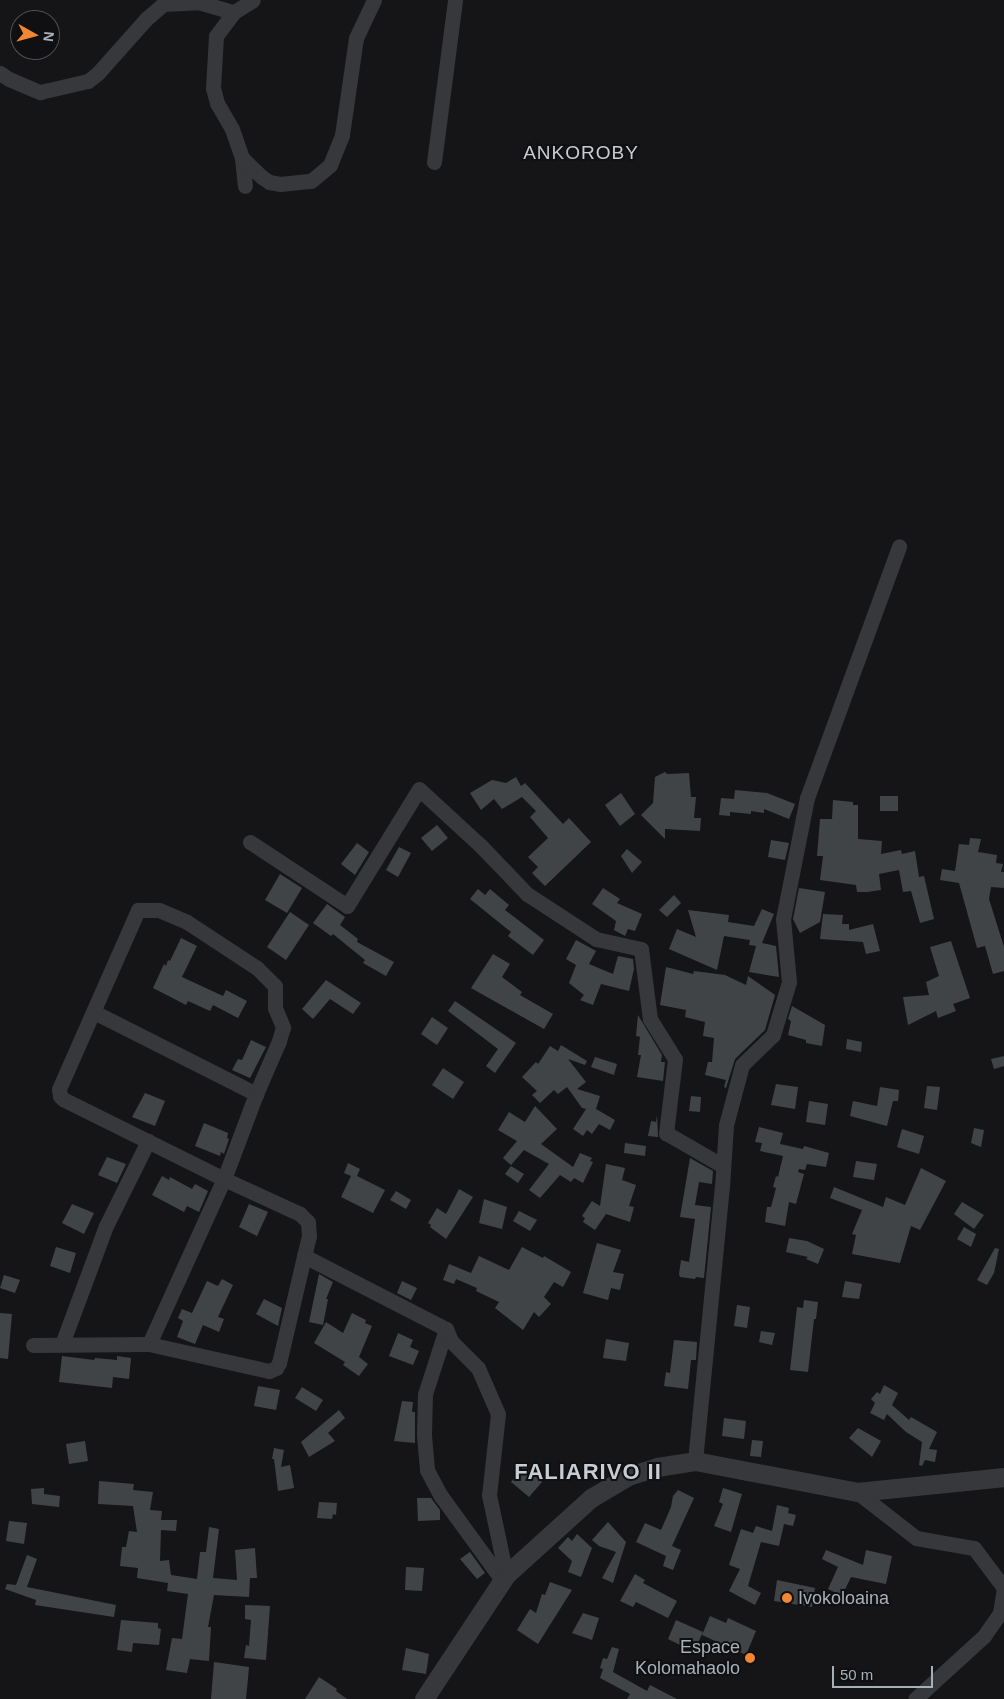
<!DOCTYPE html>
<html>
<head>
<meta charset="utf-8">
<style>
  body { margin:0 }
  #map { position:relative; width:1004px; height:1699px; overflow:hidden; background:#151517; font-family:Helvetica,sans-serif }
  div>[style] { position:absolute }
  .building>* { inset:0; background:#414447 }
  .minor>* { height:15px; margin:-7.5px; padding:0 7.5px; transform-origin:7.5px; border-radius:7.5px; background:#36383c }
  .tertiary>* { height:19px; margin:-9.5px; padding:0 9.5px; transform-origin:9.5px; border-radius:9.5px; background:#36383c }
  .dots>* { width:14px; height:14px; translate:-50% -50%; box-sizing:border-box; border:2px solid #101012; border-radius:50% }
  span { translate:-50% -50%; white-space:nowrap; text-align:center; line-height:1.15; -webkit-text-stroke:4px #101012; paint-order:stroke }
  .poi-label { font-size:18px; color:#a7b0b7 }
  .left { translate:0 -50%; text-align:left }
  .right { translate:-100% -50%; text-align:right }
  .neighbourhood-label { font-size:19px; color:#c8cdd3; letter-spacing:1px }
  .district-label { font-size:22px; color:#c8cdd3; font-weight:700; letter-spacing:1px }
  .north { position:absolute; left:10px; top:10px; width:50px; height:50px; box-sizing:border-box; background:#101012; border:1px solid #4c5054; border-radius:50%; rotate:97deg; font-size:14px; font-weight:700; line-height:20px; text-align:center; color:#a7b0b7 }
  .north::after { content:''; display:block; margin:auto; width:18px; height:22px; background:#f28632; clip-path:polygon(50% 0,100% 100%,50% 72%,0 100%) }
  .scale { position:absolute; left:832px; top:1666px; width:101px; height:22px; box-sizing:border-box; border:2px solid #a7b0b7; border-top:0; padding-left:6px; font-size:15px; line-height:18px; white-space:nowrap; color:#a7b0b7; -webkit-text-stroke:4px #101012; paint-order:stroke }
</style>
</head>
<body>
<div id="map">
  <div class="building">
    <i style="clip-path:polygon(665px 772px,667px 774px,689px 773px,691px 797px,696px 797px,694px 818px,701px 818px,700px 831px,665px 829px,665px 839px,641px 815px,653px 803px,655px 777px)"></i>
    <i style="clip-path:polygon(516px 777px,521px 786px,525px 783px,563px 824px,569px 818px,591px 842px,545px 886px,532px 873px,538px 867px,528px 857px,548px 838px,530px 817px,536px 811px,522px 797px,502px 809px,494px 799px,481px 810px,470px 793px,492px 780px,506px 783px)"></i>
    <i style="clip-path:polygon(735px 790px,767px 793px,795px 804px,789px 819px,764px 809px,764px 813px,751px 811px,751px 814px,730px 812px,730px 816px,719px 815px,721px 798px,734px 799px)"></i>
    <i style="clip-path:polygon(621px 793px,635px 814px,620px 826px,605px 805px)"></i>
    <i style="clip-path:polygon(880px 796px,898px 796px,898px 811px,880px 811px)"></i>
    <i style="clip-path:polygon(833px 800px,853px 802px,853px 805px,858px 805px,858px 839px,882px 841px,881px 854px,901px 850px,902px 854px,915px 851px,919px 877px,924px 876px,934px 919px,920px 923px,911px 891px,903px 892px,899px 870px,879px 874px,881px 890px,867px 892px,857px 892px,856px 885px,820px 880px,823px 856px,817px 856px,820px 819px,832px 819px)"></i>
    <i style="clip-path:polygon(437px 825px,448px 838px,432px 851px,421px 838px)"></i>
    <i style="clip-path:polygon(970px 838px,981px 839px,978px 852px,997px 855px,996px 863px,1003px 864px,1001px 872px,1004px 872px,1004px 888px,991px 887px,989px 899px,1004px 947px,1004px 971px,993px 974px,985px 946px,977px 948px,959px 883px,940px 880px,942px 869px,955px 871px,959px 844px,969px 845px)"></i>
    <i style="clip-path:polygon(771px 840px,789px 843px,785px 860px,768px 857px)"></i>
    <i style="clip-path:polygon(357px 843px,369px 852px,355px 875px,341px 864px)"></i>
    <i style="clip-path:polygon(399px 847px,411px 853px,398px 877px,386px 870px)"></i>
    <i style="clip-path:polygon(627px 849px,642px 862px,632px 873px,621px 856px)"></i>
    <i style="clip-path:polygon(280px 874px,302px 888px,287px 913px,265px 900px)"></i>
    <i style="clip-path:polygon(603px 888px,620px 899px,617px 903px,642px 914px,635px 931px,628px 929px,625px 936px,614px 930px,616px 921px,592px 904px)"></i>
    <i style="clip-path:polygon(799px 888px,825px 892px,820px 922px,800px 933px,793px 919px)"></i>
    <i style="clip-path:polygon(478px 889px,485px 895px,490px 889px,509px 905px,505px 910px,544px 940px,533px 955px,508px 936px,511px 932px,470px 899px)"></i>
    <i style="clip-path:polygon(674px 895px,681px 903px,667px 917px,659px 910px)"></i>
    <i style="clip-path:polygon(327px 904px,345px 917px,340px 925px,358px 939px,357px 942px,394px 962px,386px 976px,363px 963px,365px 960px,333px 934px,331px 936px,313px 923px)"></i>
    <i style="clip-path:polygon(762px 909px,774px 914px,762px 943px,776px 946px,779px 977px,749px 972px,756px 946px,749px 945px,750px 940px,724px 936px,717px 970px,669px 949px,677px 929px,696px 937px,688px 910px,729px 915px,728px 922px,754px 926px)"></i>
    <i style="clip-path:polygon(290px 912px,309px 925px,286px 960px,267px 947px)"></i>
    <i style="clip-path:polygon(823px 914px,843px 915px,842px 924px,849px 924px,849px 930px,873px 924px,880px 951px,866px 954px,863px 942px,820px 939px)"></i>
    <i style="clip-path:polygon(181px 938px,197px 946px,182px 977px,223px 996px,226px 990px,247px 1001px,238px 1018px,213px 1005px,210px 1011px,188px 1001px,186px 1005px,153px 988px,164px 964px,166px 966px,168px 960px,170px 961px)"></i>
    <i style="clip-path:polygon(576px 940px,596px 951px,589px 964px,613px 974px,618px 956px,633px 959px,634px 969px,629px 991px,601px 984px,593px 1005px,580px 1000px,584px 995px,569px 983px,576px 965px,566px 959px)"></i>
    <i style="clip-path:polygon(951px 941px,970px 998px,953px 1004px,956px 1011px,938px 1018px,936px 1011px,908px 1025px,903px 997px,929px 995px,926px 982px,939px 976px,930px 947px)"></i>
    <i style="clip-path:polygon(493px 954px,510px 964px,502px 977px,522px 992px,520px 995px,553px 1014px,544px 1029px,471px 988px)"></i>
    <i style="clip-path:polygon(666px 967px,693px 974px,694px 971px,725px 975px,746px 985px,748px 976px,775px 995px,765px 1030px,735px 1059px,726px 1088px,724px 1087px,726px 1080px,705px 1075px,708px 1062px,712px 1062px,714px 1038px,703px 1036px,705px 1022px,685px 1017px,686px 1010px,660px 1005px)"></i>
    <i style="clip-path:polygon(326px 980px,361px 1003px,353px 1014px,330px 999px,313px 1019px,302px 1009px)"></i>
    <i style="clip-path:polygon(455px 1001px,516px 1043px,495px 1073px,486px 1066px,498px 1049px,448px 1011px)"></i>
    <i style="clip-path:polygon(792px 1006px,825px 1025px,822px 1046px,806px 1043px,806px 1040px,788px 1035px,791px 1021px,788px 1019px)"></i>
    <i style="clip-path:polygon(638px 1015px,662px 1055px,661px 1062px,665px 1062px,663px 1081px,637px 1077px,641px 1055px,638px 1055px,640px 1037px,636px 1036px)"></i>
    <i style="clip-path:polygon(432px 1017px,448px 1028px,437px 1045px,421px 1034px)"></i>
    <i style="clip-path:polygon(847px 1039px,862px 1042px,861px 1052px,846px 1049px)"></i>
    <i style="clip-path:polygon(251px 1040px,266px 1047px,250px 1078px,232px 1070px,238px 1059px,242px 1060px)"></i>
    <i style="clip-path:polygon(561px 1045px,587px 1061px,585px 1065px,568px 1059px,586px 1082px,577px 1089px,600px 1096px,596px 1109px,615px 1120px,610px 1130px,599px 1124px,592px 1134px,587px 1130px,583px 1136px,573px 1129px,586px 1109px,582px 1108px,567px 1087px,558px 1094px,554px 1090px,540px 1103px,532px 1095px,537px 1091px,522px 1077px,536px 1062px,538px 1064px,550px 1046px,558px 1051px)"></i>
    <i style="clip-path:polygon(1004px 1056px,1004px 1066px,994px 1069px,991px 1059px)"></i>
    <i style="clip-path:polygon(595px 1057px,617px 1064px,614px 1075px,591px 1067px)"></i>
    <i style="clip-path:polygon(443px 1068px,464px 1082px,453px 1099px,432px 1085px)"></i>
    <i style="clip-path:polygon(776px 1084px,798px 1087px,795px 1109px,771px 1105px)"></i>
    <i style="clip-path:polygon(927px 1086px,940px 1087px,937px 1110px,924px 1108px)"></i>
    <i style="clip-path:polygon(880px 1087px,899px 1090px,898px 1101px,893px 1101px,887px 1126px,850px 1116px,853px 1101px,877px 1106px)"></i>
    <i style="clip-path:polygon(145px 1093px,165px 1101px,155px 1126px,132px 1117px)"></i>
    <i style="clip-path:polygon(691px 1096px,701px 1097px,700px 1112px,689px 1111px)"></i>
    <i style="clip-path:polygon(809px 1101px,828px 1104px,825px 1125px,806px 1122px)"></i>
    <i style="clip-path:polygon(535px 1106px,557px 1129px,541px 1144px,573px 1167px,580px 1153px,592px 1158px,590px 1161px,593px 1162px,583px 1183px,574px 1178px,571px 1182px,560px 1175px,540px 1198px,529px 1190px,549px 1164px,524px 1150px,511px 1165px,503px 1158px,517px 1141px,498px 1130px,509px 1112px,525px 1122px)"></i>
    <i style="clip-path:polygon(657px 1115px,658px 1137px,648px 1136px,651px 1121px,656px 1122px)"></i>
    <i style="clip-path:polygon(204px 1123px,228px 1133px,227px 1138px,229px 1139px,224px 1154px,221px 1152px,220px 1156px,195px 1146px)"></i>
    <i style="clip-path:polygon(759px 1127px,783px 1133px,780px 1144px,803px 1149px,804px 1146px,829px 1153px,826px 1167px,807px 1164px,805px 1170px,799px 1169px,798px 1172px,804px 1174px,796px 1204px,789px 1202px,785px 1226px,765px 1222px,767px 1207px,771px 1207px,776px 1188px,773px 1187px,776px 1176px,778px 1177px,783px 1156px,760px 1151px,762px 1143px,755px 1142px)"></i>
    <i style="clip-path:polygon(974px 1128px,984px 1130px,981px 1147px,971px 1143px)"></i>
    <i style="clip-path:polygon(902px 1129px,924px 1136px,919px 1154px,897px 1147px)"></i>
    <i style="clip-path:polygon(625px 1143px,646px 1146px,645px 1156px,624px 1153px)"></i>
    <i style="clip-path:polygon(107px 1157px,126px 1164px,117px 1183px,98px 1175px)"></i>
    <i style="clip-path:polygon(690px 1158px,713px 1171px,712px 1184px,699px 1182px,695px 1205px,711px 1207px,704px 1278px,696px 1277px,695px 1279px,680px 1277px,679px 1274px,681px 1260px,689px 1262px,695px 1219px,680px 1217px)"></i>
    <i style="clip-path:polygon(856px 1161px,877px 1164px,874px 1180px,853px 1177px)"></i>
    <i style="clip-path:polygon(348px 1163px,360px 1169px,357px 1176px,385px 1190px,373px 1213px,341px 1197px,351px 1176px,344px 1173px)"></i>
    <i style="clip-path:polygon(606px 1164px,625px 1168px,622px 1180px,636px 1185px,629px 1206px,634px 1207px,630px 1222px,606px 1214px,595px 1230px,583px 1222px,585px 1218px,582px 1216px,592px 1201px,600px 1206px)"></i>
    <i style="clip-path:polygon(511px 1166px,524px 1174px,518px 1183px,505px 1174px)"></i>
    <i style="clip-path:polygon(921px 1168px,946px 1181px,920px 1230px,911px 1226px,900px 1263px,852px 1254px,856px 1235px,852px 1234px,862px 1210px,830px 1198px,834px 1187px,883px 1207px,886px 1197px,905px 1205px)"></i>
    <i style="clip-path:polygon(162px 1176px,169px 1180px,170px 1177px,192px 1189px,195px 1184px,208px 1191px,199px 1212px,187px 1206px,184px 1212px,152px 1195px)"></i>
    <i style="clip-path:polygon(459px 1189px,473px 1197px,446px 1239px,430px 1227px,431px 1225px,428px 1223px,437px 1208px,446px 1214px)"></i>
    <i style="clip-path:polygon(396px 1191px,411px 1200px,406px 1209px,390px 1200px)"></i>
    <i style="clip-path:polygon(484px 1199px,507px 1207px,502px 1229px,479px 1223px)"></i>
    <i style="clip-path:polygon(962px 1202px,984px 1215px,974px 1229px,954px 1214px)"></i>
    <i style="clip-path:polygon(72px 1204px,94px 1213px,84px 1234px,62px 1223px)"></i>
    <i style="clip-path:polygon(249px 1204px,268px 1212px,257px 1236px,239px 1227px)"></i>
    <i style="clip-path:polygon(519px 1211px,537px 1220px,530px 1231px,513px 1221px)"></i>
    <i style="clip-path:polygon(964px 1227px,976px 1234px,971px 1247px,957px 1239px)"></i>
    <i style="clip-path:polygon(789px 1238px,807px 1241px,824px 1249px,818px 1264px,806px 1259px,808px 1257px,786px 1252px)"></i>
    <i style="clip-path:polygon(597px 1243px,621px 1250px,613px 1272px,624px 1274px,620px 1290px,611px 1288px,608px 1300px,583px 1293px)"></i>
    <i style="clip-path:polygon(56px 1247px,76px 1253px,70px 1273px,50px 1266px)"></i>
    <i style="clip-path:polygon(522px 1247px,543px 1258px,544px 1256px,571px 1272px,563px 1287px,554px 1282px,544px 1297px,551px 1304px,539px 1317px,534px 1312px,523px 1330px,495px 1308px,499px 1302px,476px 1291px,477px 1288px,456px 1279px,454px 1284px,443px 1280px,449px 1264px,471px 1273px,479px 1256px,509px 1270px)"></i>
    <i style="clip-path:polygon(995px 1248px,999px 1249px,994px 1273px,987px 1285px,977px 1280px)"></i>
    <i style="clip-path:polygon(319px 1274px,333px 1282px,326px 1299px,328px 1299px,323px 1325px,309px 1322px)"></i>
    <i style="clip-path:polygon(4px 1275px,20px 1280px,15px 1293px,0 1288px)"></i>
    <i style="clip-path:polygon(222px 1279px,233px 1285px,218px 1317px,224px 1319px,219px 1332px,203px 1325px,195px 1344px,177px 1337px,183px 1321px,178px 1318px,182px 1309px,192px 1313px,207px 1281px,218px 1286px)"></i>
    <i style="clip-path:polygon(402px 1281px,417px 1288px,411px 1300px,397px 1293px)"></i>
    <i style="clip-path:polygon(845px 1281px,862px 1284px,859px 1299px,842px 1297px)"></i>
    <i style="clip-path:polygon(264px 1299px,282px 1308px,278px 1326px,256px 1314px)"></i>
    <i style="clip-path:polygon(804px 1300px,818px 1302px,816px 1319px,814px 1319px,808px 1372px,790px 1370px,797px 1307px,803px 1308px)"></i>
    <i style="clip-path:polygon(737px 1305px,750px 1307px,747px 1328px,734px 1326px)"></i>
    <i style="clip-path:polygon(0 1313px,12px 1314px,8px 1359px,0 1358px)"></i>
    <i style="clip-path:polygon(352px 1313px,366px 1320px,365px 1323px,372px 1326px,359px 1357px,368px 1364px,359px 1376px,343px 1365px,345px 1362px,314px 1343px,326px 1322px,343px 1333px)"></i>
    <i style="clip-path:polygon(761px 1331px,775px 1333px,772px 1345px,759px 1342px)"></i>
    <i style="clip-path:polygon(398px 1333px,413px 1340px,410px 1347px,419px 1351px,413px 1365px,389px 1356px)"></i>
    <i style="clip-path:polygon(606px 1339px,629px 1343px,626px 1361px,603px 1358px)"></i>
    <i style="clip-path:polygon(674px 1340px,697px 1342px,696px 1360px,691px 1360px,688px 1389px,664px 1386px,666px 1372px,670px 1373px)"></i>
    <i style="clip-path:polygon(62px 1356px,94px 1360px,95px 1358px,117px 1360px,117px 1356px,131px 1358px,129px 1379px,113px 1377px,112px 1388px,59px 1382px)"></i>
    <i style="clip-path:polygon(884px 1385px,898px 1393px,892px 1405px,909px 1420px,911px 1417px,937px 1432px,929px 1449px,937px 1450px,935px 1462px,925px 1460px,922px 1466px,919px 1465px,922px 1442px,906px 1432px,887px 1414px,884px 1420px,870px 1413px,875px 1403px,871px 1399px,877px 1392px,880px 1394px)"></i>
    <i style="clip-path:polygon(258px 1386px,280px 1390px,276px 1410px,254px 1406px)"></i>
    <i style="clip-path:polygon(302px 1387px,323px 1400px,316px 1411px,295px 1398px)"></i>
    <i style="clip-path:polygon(402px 1401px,413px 1402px,412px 1412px,415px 1412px,415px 1443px,394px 1441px)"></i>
    <i style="clip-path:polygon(339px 1410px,345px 1418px,328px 1433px,335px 1441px,309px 1457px,301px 1442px)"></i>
    <i style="clip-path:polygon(724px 1418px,746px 1421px,744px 1439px,722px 1436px)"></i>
    <i style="clip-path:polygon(858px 1428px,881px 1441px,872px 1457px,849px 1438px)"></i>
    <i style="clip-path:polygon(752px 1440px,763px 1441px,761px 1457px,750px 1456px)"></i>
    <i style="clip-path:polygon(85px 1441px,88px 1461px,69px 1464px,66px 1444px)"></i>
    <i style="clip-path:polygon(274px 1448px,284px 1450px,281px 1467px,290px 1465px,294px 1488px,278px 1491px,274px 1459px,272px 1459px)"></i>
    <i style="clip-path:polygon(524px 1466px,542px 1482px,529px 1497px,511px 1482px)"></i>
    <i style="clip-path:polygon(99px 1481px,134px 1484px,133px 1490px,153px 1492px,150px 1510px,162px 1511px,161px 1520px,177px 1520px,176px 1531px,161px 1530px,160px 1561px,169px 1560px,171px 1575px,197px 1579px,200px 1552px,206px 1552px,209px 1527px,219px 1529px,213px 1578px,237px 1580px,235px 1550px,255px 1548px,257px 1578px,250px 1578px,249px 1597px,214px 1595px,208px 1627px,211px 1627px,209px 1661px,190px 1659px,187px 1673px,166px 1670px,172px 1638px,182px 1639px,188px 1594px,167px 1591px,168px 1583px,137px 1578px,138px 1568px,120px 1566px,122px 1547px,126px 1547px,129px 1531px,137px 1532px,133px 1506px,98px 1504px)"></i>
    <i style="clip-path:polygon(44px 1488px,44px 1494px,60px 1496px,59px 1507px,32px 1504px,31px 1489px)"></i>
    <i style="clip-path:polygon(723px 1488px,742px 1494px,731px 1532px,714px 1526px,723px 1504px,719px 1502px)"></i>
    <i style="clip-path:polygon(678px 1490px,694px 1498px,672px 1546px,681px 1550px,673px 1570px,663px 1566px,666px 1556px,636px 1542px,645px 1523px,661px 1530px,671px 1507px,673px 1496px)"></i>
    <i style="clip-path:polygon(417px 1498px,431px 1498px,440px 1510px,440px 1520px,418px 1521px)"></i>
    <i style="clip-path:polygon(319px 1502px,337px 1503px,336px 1515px,333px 1514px,332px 1519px,317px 1518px)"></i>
    <i style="clip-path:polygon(777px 1505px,789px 1508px,788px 1513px,796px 1515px,793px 1526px,784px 1524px,779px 1546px,761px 1542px,748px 1586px,761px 1593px,755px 1605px,729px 1591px,740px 1569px,729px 1565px,741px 1529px,753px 1533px,756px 1526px,772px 1531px)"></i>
    <i style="clip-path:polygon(9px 1521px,27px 1523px,24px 1544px,6px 1541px)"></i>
    <i style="clip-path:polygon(608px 1522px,626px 1542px,613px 1583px,602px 1578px,616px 1552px,599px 1546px,592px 1540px)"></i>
    <i style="clip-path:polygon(577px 1534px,592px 1548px,581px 1577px,568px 1572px,572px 1561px,558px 1548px,568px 1537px,572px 1541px)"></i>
    <i style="clip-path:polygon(826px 1550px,863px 1565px,866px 1550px,892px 1556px,886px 1584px,851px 1577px,842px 1596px,828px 1589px,838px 1567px,822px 1559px)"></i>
    <i style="clip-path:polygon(470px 1552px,485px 1573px,477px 1579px,460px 1559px)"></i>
    <i style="clip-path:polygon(27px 1555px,37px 1559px,27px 1587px,116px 1605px,114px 1617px,35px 1605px,36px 1600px,5px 1589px,7px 1584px,16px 1585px)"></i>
    <i style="clip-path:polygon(406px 1567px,424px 1568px,422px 1591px,405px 1590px)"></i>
    <i style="clip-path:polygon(635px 1574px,645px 1580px,643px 1583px,677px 1601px,668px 1618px,636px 1602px,633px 1607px,620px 1601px)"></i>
    <i style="clip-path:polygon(777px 1580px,815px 1588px,812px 1607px,774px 1601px)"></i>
    <i style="clip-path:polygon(550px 1582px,572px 1590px,538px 1644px,517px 1630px,530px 1609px,536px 1613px,542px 1594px,545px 1595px)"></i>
    <i style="clip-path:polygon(245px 1605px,270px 1606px,266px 1660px,244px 1658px,246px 1645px,249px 1646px,251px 1620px,245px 1619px)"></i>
    <i style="clip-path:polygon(583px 1613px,599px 1618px,592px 1640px,572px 1633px)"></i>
    <i style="clip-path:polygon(710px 1616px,726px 1623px,728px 1618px,756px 1631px,746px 1655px,702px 1635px)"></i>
    <i style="clip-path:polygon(121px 1620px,158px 1623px,158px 1628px,161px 1629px,159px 1645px,133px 1643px,132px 1652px,117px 1650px)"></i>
    <i style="clip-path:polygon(676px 1620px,703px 1632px,698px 1643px,686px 1638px,682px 1646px,668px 1639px)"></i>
    <i style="clip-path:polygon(612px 1647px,619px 1649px,613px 1672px,647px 1691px,650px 1685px,677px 1699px,627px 1699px,630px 1694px,600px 1678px,603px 1669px,600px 1668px,603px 1658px,607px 1659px)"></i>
    <i style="clip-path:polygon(406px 1648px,429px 1654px,426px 1674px,402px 1670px)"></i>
    <i style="clip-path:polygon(214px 1662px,249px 1667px,246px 1699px,211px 1699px)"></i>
    <i style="clip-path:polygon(319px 1677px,337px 1689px,336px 1691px,347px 1699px,305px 1699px)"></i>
  </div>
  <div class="minor">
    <i style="left:163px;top:4px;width:35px;rotate:-3deg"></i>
    <i style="left:198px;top:2px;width:37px;rotate:16deg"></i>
    <i style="left:234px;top:12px;width:22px;rotate:-32deg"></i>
    <i style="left:234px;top:12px;width:30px;rotate:127deg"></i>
    <i style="left:216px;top:36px;width:52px;rotate:93.3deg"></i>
    <i style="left:213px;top:88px;width:16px;rotate:75deg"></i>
    <i style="left:217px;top:103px;width:30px;rotate:60deg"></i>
    <i style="left:232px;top:129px;width:31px;rotate:71deg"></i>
    <i style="left:242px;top:158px;width:28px;rotate:84deg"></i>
    <i style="left:0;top:73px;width:11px;rotate:34deg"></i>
    <i style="left:9px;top:79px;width:34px;rotate:23deg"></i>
    <i style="left:40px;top:92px;width:49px;rotate:-12.9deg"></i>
    <i style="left:88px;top:81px;width:13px;rotate:-39deg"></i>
    <i style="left:98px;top:73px;width:72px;rotate:-48.4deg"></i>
    <i style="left:146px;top:19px;width:29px;rotate:-41deg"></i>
    <i style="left:242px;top:158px;width:28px;rotate:44deg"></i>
    <i style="left:262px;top:177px;width:9px;rotate:36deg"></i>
    <i style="left:269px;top:182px;width:11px;rotate:10deg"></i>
    <i style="left:280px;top:184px;width:31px;rotate:-6deg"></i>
    <i style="left:311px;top:181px;width:25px;rotate:-40deg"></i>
    <i style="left:330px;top:165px;width:32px;rotate:-68deg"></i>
    <i style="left:342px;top:135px;width:98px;rotate:-81.8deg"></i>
    <i style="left:356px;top:38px;width:42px;rotate:-64.7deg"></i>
    <i style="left:434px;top:162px;width:163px;rotate:-82.6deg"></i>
    <i style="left:250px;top:842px;width:116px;rotate:33.4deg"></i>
    <i style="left:347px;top:906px;width:137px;rotate:-58.4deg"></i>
    <i style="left:419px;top:789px;width:83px;rotate:42.6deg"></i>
    <i style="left:480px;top:845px;width:68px;rotate:46.2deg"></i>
    <i style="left:527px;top:894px;width:82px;rotate:33.1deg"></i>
    <i style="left:596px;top:939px;width:46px;rotate:12.5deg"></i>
    <i style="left:641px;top:949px;width:71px;rotate:82.7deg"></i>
    <i style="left:650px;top:1019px;width:47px;rotate:58deg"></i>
    <i style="left:675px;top:1059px;width:75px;rotate:96.9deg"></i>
    <i style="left:666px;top:1133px;width:66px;rotate:30.1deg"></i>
    <i style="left:94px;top:1012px;width:182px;rotate:26.8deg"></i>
    <i style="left:446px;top:1329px;width:68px;rotate:107.9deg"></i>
    <i style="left:425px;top:1394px;width:41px;rotate:91.4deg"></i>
    <i style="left:424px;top:1435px;width:35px;rotate:85deg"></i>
    <i style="left:427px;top:1470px;width:30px;rotate:62deg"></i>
    <i style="left:441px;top:1496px;width:104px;rotate:54deg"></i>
    <i style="left:62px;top:1344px;width:126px;rotate:-69.6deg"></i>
    <i style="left:106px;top:1226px;width:95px;rotate:-63.7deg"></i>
    <i style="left:149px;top:1344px;width:181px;rotate:-65.6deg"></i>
    <i style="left:224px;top:1179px;width:180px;rotate:-153.6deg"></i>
    <i style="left:63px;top:1099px;width:4px;rotate:-135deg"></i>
    <i style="left:60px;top:1096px;width:7px;rotate:-98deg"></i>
    <i style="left:59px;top:1089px;width:196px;rotate:-66.2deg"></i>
    <i style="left:138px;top:910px;width:21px"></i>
    <i style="left:159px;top:910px;width:30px;rotate:23deg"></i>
    <i style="left:187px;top:922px;width:84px;rotate:33.3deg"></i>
    <i style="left:257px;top:968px;width:25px;rotate:45deg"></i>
    <i style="left:275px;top:986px;width:22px;rotate:90deg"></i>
    <i style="left:275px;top:1008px;width:21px;rotate:67deg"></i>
    <i style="left:283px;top:1027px;width:15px;rotate:106deg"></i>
    <i style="left:279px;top:1041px;width:58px;rotate:113.5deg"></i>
    <i style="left:256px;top:1094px;width:91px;rotate:110.6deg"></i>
    <i style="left:224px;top:1179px;width:84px;rotate:24.7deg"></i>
    <i style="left:300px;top:1214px;width:11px;rotate:45deg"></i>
    <i style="left:308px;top:1222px;width:14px;rotate:86deg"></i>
    <i style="left:309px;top:1236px;width:21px;rotate:104deg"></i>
    <i style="left:304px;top:1256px;width:160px;rotate:27.2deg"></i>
    <i style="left:446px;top:1329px;width:13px;rotate:67deg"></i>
    <i style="left:451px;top:1341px;width:38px;rotate:45deg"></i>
    <i style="left:478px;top:1368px;width:50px;rotate:66.5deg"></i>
    <i style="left:498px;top:1414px;width:81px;rotate:96.3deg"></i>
    <i style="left:489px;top:1495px;width:82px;rotate:78deg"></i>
    <i style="left:33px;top:1345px;width:116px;rotate:-0.5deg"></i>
    <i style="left:149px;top:1344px;width:123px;rotate:12.7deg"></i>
    <i style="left:269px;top:1371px;width:8px;rotate:-23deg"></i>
    <i style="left:276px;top:1368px;width:6px;rotate:-59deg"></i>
    <i style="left:279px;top:1363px;width:110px;rotate:-76.8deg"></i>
    <i style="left:695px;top:1461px;width:275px;rotate:-84.4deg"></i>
    <i style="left:722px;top:1187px;width:62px;rotate:-86.3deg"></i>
    <i style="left:726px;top:1125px;width:62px;rotate:-75.1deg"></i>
    <i style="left:742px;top:1065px;width:43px;rotate:-44.1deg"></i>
    <i style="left:773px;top:1035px;width:55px;rotate:-73.2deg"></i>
    <i style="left:789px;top:982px;width:63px;rotate:-95.4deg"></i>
    <i style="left:783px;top:919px;width:123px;rotate:-78.8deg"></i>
    <i style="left:807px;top:798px;width:268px;rotate:-69.9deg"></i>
    <i style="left:857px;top:1492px;width:75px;rotate:37.9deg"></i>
    <i style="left:916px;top:1538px;width:59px;rotate:9.8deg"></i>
    <i style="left:974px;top:1548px;width:50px;rotate:53.1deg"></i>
    <i style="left:1004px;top:1588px;width:25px;rotate:99deg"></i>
    <i style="left:1000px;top:1613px;width:28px;rotate:125deg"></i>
    <i style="left:984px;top:1636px;width:93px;rotate:137.6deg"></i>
  </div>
  <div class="tertiary">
    <i style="left:424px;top:1699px;width:149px;rotate:-56.5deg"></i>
    <i style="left:506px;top:1575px;width:115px;rotate:-42.2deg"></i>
    <i style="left:591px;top:1498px;width:43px;rotate:-30.7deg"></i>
    <i style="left:628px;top:1476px;width:30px;rotate:-17deg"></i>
    <i style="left:657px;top:1467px;width:38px;rotate:-9deg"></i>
    <i style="left:695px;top:1461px;width:165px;rotate:10.8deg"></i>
    <i style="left:857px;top:1492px;width:148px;rotate:-5.8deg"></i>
  </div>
  <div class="dots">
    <i style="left:787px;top:1598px;background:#f28632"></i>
    <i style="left:750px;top:1658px;background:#f28632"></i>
  </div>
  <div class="poi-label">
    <span class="left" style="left:798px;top:1598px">Ivokoloaina</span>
    <span class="right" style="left:740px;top:1658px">Espace<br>Kolomahaolo</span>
  </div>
  <div class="neighbourhood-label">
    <span style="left:581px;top:153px">ANKOROBY</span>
  </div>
  <div class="district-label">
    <span style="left:588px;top:1472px">FALIARIVO II</span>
  </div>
  <div class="north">N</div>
  <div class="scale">50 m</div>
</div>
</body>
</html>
